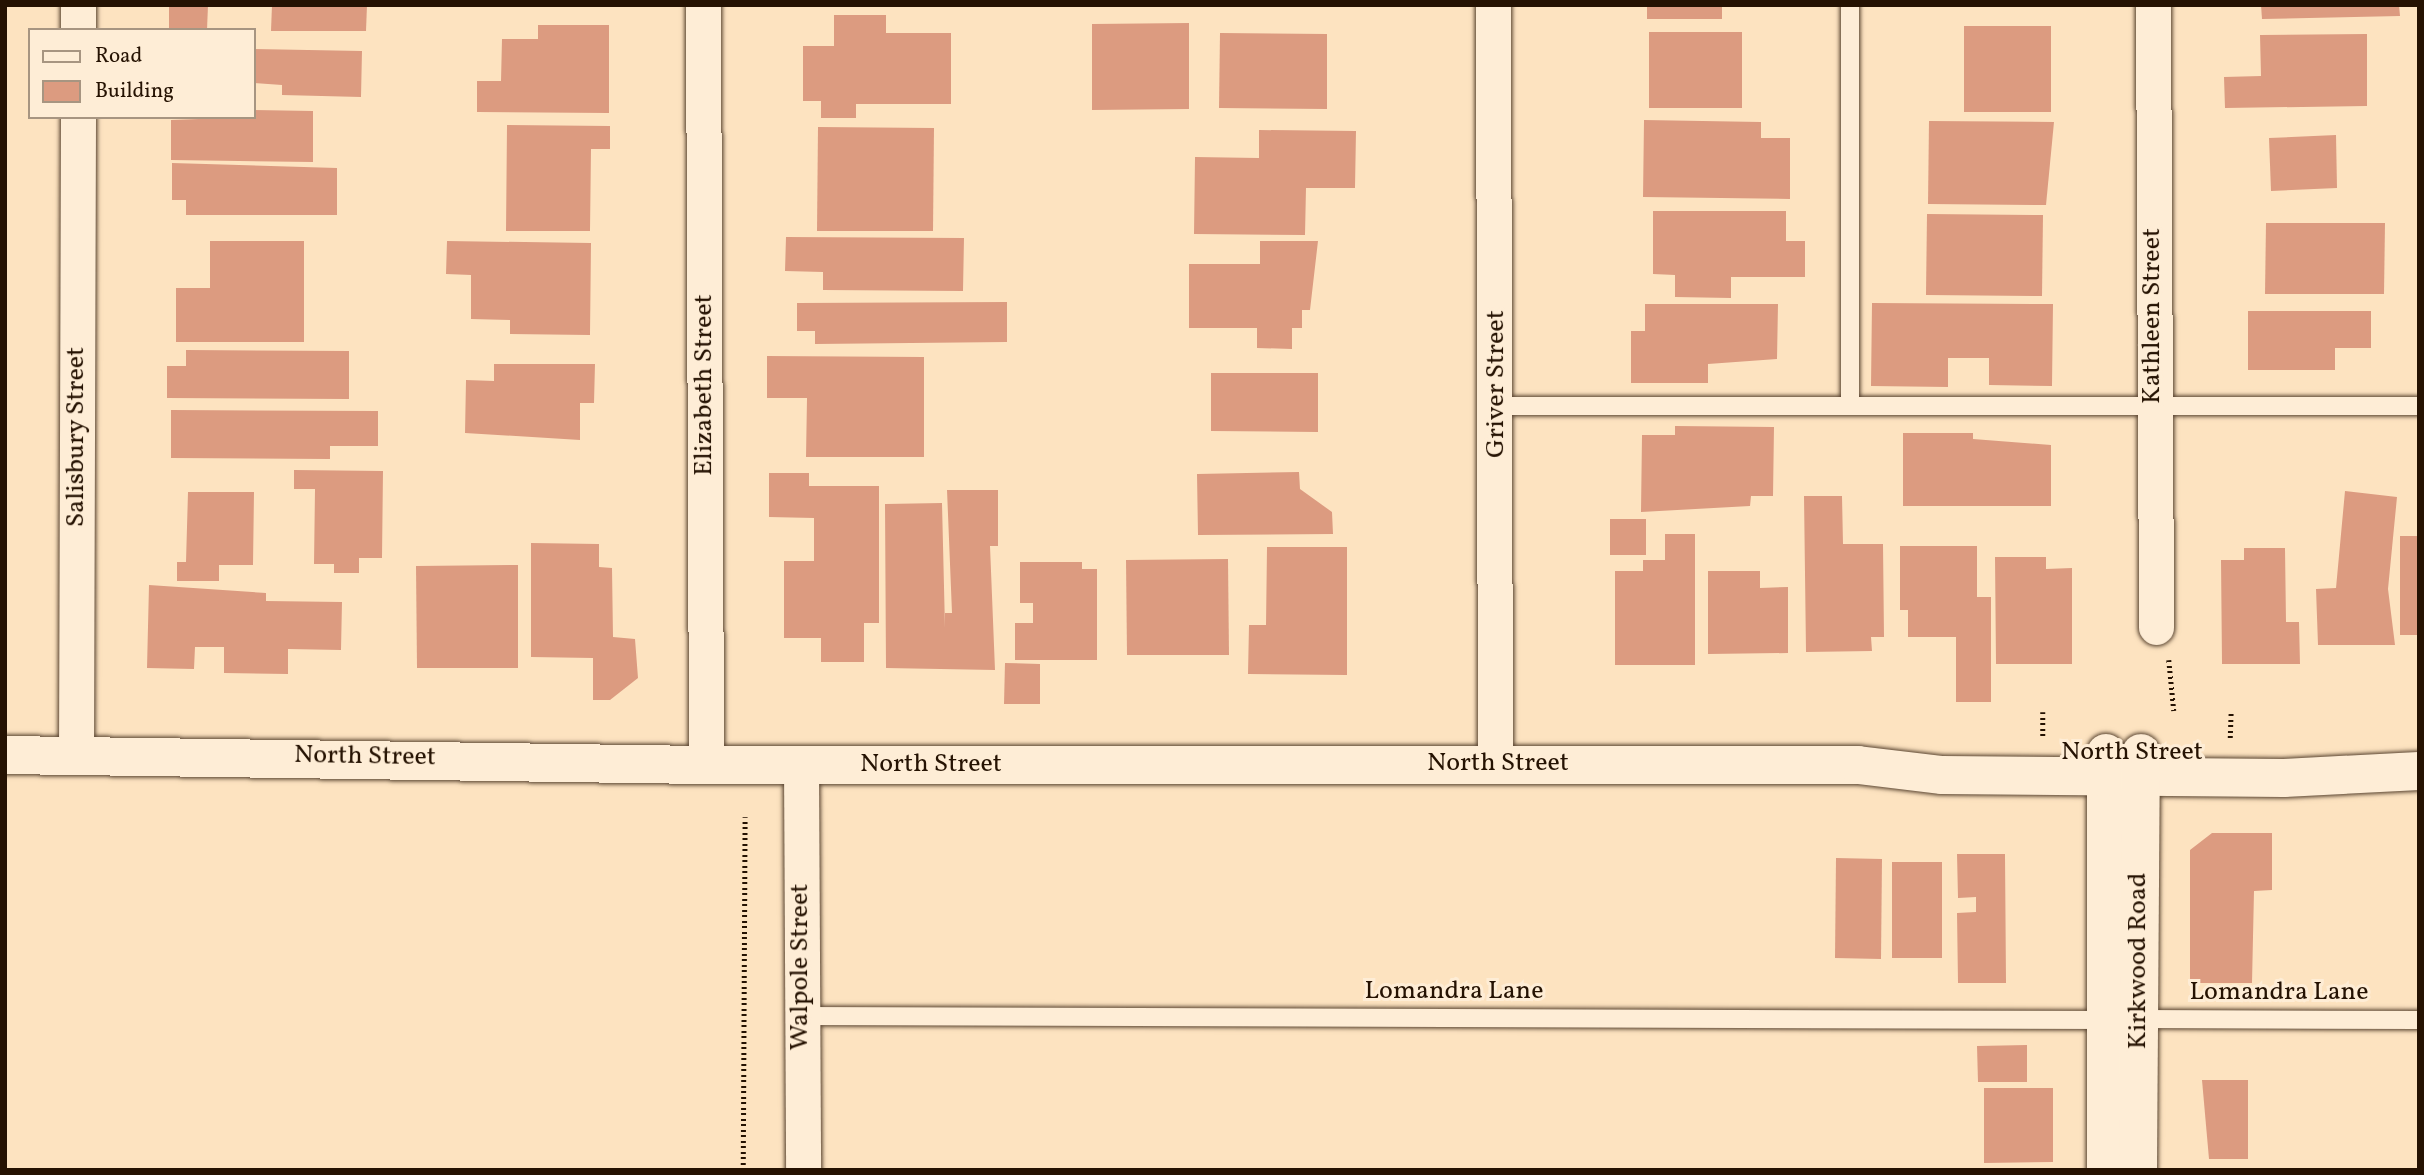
<!DOCTYPE html>
<html>
<head>
<meta charset="utf-8">
<style>
  body { margin:0 }
  #map { position:relative; width:2424px; height:1175px; overflow:hidden; background:#fde3c0; font-family:Vollkorn,serif }
  div>[style] { position:absolute }
  .building>* { inset:0; background:#dc9b80 }
  .path>* { height:4.5px; margin-top:-2.25px; transform-origin:0; background:repeating-linear-gradient(90deg,#251202 0 2px,transparent 0 5.5px) }
  .roads { filter:drop-shadow(0 0 2px #5b4632) drop-shadow(0 0 2px #5b4632) }
  .lane>* { height:18px; margin:-9px; padding:0 9px; transform-origin:9px; border-radius:9px; background:#feedd6 }
  .street>* { height:35px; margin:-17.5px; padding:0 17.5px; transform-origin:17.5px; border-radius:17.5px; background:#feedd6 }
  .secondary>* { height:38px; margin:-19px; padding:0 19px; transform-origin:19px; border-radius:19px; background:#feedd6 }
  span { translate:-50% -50%; white-space:nowrap; text-align:center; line-height:1.15; -webkit-text-stroke:6px #feedd6; paint-order:stroke }
  .street-label { font-size:26px; color:#251202 }
  .frame { position:absolute; inset:0; border:7px solid #251202; pointer-events:none }
  .legend { position:absolute; left:28px; top:28px; width:228px; height:91px; box-sizing:border-box; background:#feedd6; border:2px solid #a79581; margin:0; padding:9px 12px; list-style:none; font-size:21px; color:#251202 }
  .legend li { display:flex; align-items:center; gap:14px; height:35px }
  .legend b { width:35px; border:2px solid #a79581 }
</style>
</head>
<body>
<div id="map">
  <div class="building">
    <i style="clip-path:polygon(169px 5px,208px 5px,207px 30px,169px 30px)"></i>
    <i style="clip-path:polygon(272px 5px,367px 5px,366px 31px,271px 31px)"></i>
    <i style="clip-path:polygon(1647px 5px,1722px 5px,1722px 19px,1647px 19px)"></i>
    <i style="clip-path:polygon(2261px 5px,2399px 5px,2400px 16px,2262px 19px)"></i>
    <i style="clip-path:polygon(834px 15px,886px 15px,886px 33px,951px 33px,951px 104px,856px 104px,856px 118px,821px 118px,821px 101px,803px 101px,803px 46px,834px 46px)"></i>
    <i style="clip-path:polygon(1189px 23px,1189px 109px,1092px 110px,1092px 24px)"></i>
    <i style="clip-path:polygon(538px 25px,609px 25px,609px 113px,477px 112px,477px 81px,501px 81px,502px 39px,538px 39px)"></i>
    <i style="clip-path:polygon(1964px 26px,2051px 26px,2051px 112px,1964px 112px)"></i>
    <i style="clip-path:polygon(1649px 32px,1742px 32px,1742px 108px,1649px 108px)"></i>
    <i style="clip-path:polygon(1220px 33px,1327px 34px,1327px 109px,1219px 108px)"></i>
    <i style="clip-path:polygon(2367px 34px,2367px 106px,2225px 108px,2224px 77px,2261px 76px,2260px 35px)"></i>
    <i style="clip-path:polygon(254px 49px,362px 51px,361px 97px,282px 95px,282px 85px,254px 83px)"></i>
    <i style="clip-path:polygon(254px 110px,313px 111px,313px 162px,171px 160px,171px 120px,254px 117px)"></i>
    <i style="clip-path:polygon(1644px 120px,1761px 122px,1761px 138px,1790px 138px,1790px 199px,1643px 197px)"></i>
    <i style="clip-path:polygon(1929px 121px,2054px 122px,2046px 205px,1928px 204px)"></i>
    <i style="clip-path:polygon(507px 125px,610px 126px,610px 149px,591px 149px,590px 231px,506px 231px)"></i>
    <i style="clip-path:polygon(818px 127px,934px 128px,933px 231px,817px 231px)"></i>
    <i style="clip-path:polygon(1259px 130px,1356px 131px,1355px 188px,1306px 188px,1305px 235px,1194px 234px,1195px 157px,1259px 158px)"></i>
    <i style="clip-path:polygon(2336px 135px,2337px 188px,2271px 191px,2269px 138px)"></i>
    <i style="clip-path:polygon(172px 163px,337px 168px,337px 215px,186px 215px,186px 200px,172px 200px)"></i>
    <i style="clip-path:polygon(1653px 211px,1786px 211px,1786px 241px,1805px 241px,1805px 277px,1731px 277px,1731px 298px,1675px 297px,1675px 275px,1653px 274px)"></i>
    <i style="clip-path:polygon(1927px 214px,2043px 215px,2042px 296px,1926px 295px)"></i>
    <i style="clip-path:polygon(2266px 223px,2385px 223px,2384px 294px,2265px 294px)"></i>
    <i style="clip-path:polygon(786px 237px,964px 238px,963px 291px,823px 290px,823px 272px,785px 271px)"></i>
    <i style="clip-path:polygon(210px 241px,304px 241px,304px 342px,176px 342px,176px 288px,210px 288px)"></i>
    <i style="clip-path:polygon(447px 241px,591px 243px,590px 335px,510px 334px,510px 320px,471px 319px,471px 275px,446px 274px)"></i>
    <i style="clip-path:polygon(1260px 241px,1318px 241px,1310px 310px,1302px 310px,1302px 328px,1292px 328px,1292px 349px,1257px 348px,1257px 328px,1189px 328px,1189px 264px,1260px 264px)"></i>
    <i style="clip-path:polygon(1007px 302px,1007px 342px,815px 344px,815px 331px,797px 331px,797px 303px)"></i>
    <i style="clip-path:polygon(1872px 303px,2053px 304px,2052px 386px,1989px 385px,1989px 358px,1948px 358px,1948px 387px,1871px 386px)"></i>
    <i style="clip-path:polygon(1645px 304px,1778px 304px,1777px 359px,1708px 364px,1708px 383px,1631px 383px,1631px 331px,1645px 331px)"></i>
    <i style="clip-path:polygon(2248px 311px,2371px 311px,2371px 348px,2335px 348px,2335px 370px,2248px 370px)"></i>
    <i style="clip-path:polygon(186px 350px,349px 351px,349px 399px,167px 398px,167px 366px,186px 366px)"></i>
    <i style="clip-path:polygon(767px 356px,924px 357px,924px 457px,806px 457px,807px 398px,767px 398px)"></i>
    <i style="clip-path:polygon(494px 364px,595px 364px,594px 403px,580px 403px,580px 440px,465px 433px,466px 380px,494px 381px)"></i>
    <i style="clip-path:polygon(1211px 373px,1318px 373px,1318px 432px,1211px 431px)"></i>
    <i style="clip-path:polygon(171px 410px,378px 411px,378px 446px,330px 446px,330px 459px,171px 458px)"></i>
    <i style="clip-path:polygon(1675px 426px,1774px 427px,1773px 496px,1751px 496px,1750px 506px,1641px 512px,1642px 435px,1675px 435px)"></i>
    <i style="clip-path:polygon(1903px 433px,1973px 433px,1973px 439px,2051px 445px,2051px 506px,1903px 506px)"></i>
    <i style="clip-path:polygon(294px 470px,383px 471px,382px 558px,359px 558px,359px 573px,334px 573px,334px 564px,314px 564px,315px 489px,294px 489px)"></i>
    <i style="clip-path:polygon(1299px 472px,1300px 489px,1332px 512px,1333px 534px,1198px 535px,1197px 474px)"></i>
    <i style="clip-path:polygon(769px 473px,809px 473px,809px 486px,879px 486px,879px 623px,864px 623px,864px 662px,821px 662px,821px 638px,784px 638px,784px 561px,814px 561px,814px 518px,769px 517px)"></i>
    <i style="clip-path:polygon(947px 490px,998px 490px,998px 546px,990px 546px,995px 670px,886px 668px,885px 504px,942px 503px,945px 628px,945px 613px,952px 613px)"></i>
    <i style="clip-path:polygon(2345px 491px,2397px 497px,2388px 589px,2395px 645px,2318px 645px,2316px 589px,2336px 588px)"></i>
    <i style="clip-path:polygon(188px 492px,254px 492px,253px 565px,219px 565px,219px 581px,177px 581px,177px 562px,186px 562px)"></i>
    <i style="clip-path:polygon(1804px 496px,1842px 496px,1843px 544px,1883px 544px,1884px 637px,1871px 637px,1872px 651px,1806px 652px)"></i>
    <i style="clip-path:polygon(1610px 519px,1646px 519px,1646px 555px,1610px 555px)"></i>
    <i style="clip-path:polygon(1665px 534px,1695px 534px,1695px 665px,1615px 665px,1615px 571px,1643px 571px,1643px 560px,1665px 560px)"></i>
    <i style="clip-path:polygon(2400px 536px,2419px 536px,2419px 635px,2400px 635px)"></i>
    <i style="clip-path:polygon(531px 543px,599px 544px,599px 567px,612px 568px,613px 637px,635px 639px,638px 678px,610px 700px,593px 700px,593px 658px,531px 657px)"></i>
    <i style="clip-path:polygon(1900px 546px,1977px 546px,1977px 597px,1991px 597px,1991px 702px,1956px 702px,1956px 637px,1908px 637px,1908px 610px,1900px 610px)"></i>
    <i style="clip-path:polygon(1267px 547px,1347px 547px,1347px 675px,1248px 674px,1249px 625px,1266px 625px)"></i>
    <i style="clip-path:polygon(2244px 548px,2285px 548px,2286px 622px,2299px 622px,2300px 664px,2222px 664px,2221px 560px,2244px 560px)"></i>
    <i style="clip-path:polygon(1995px 557px,2046px 557px,2046px 569px,2072px 568px,2072px 664px,1996px 664px)"></i>
    <i style="clip-path:polygon(1228px 559px,1229px 655px,1127px 655px,1126px 560px)"></i>
    <i style="clip-path:polygon(1020px 562px,1082px 562px,1082px 569px,1097px 569px,1097px 660px,1015px 660px,1015px 623px,1033px 623px,1033px 603px,1020px 603px)"></i>
    <i style="clip-path:polygon(518px 565px,518px 668px,417px 668px,416px 566px)"></i>
    <i style="clip-path:polygon(1708px 571px,1760px 571px,1760px 588px,1788px 587px,1788px 653px,1708px 654px)"></i>
    <i style="clip-path:polygon(149px 585px,266px 593px,266px 601px,342px 602px,341px 650px,288px 649px,288px 674px,224px 673px,224px 647px,195px 647px,194px 669px,147px 668px)"></i>
    <i style="clip-path:polygon(1005px 663px,1040px 664px,1040px 704px,1004px 704px)"></i>
    <i style="clip-path:polygon(2212px 833px,2272px 833px,2272px 890px,2254px 891px,2252px 983px,2190px 983px,2190px 850px)"></i>
    <i style="clip-path:polygon(1957px 854px,2005px 854px,2006px 983px,1958px 983px,1957px 913px,1976px 912px,1976px 897px,1958px 898px)"></i>
    <i style="clip-path:polygon(1836px 858px,1882px 859px,1881px 959px,1835px 958px)"></i>
    <i style="clip-path:polygon(1892px 862px,1942px 862px,1942px 958px,1892px 958px)"></i>
    <i style="clip-path:polygon(2027px 1045px,2027px 1082px,1978px 1082px,1977px 1046px)"></i>
    <i style="clip-path:polygon(2202px 1080px,2248px 1080px,2248px 1159px,2209px 1159px)"></i>
    <i style="clip-path:polygon(1984px 1088px,2053px 1088px,2053px 1162px,1984px 1163px)"></i>
  </div>
  <div class="path">
    <i style="left:2169px;top:660px;width:51px;rotate:84.4deg"></i>
    <i style="left:2043px;top:712px;width:24px;rotate:90deg"></i>
    <i style="left:2230px;top:738px;width:27px;rotate:-88deg"></i>
    <i style="left:743px;top:1170px;width:353px;rotate:-89.7deg"></i>
  </div>
  <div class="roads">
    <div class="lane">
      <i style="left:1850px;top:5px;width:401px;rotate:90deg"></i>
      <i style="left:1498px;top:406px;width:921px"></i>
      <i style="left:800px;top:1016px;width:1308px;rotate:0.18deg"></i>
      <i style="left:2139px;top:1019px;width:280px;rotate:0.2deg"></i>
    </div>
    <div class="street">
      <i style="left:703px;top:5px;width:760px;rotate:89.77deg"></i>
      <i style="left:1493px;top:5px;width:758px;rotate:89.85deg"></i>
      <i style="left:2153px;top:5px;width:622px;rotate:89.72deg"></i>
      <i style="left:78px;top:30px;width:25px;rotate:-90deg"></i>
      <i style="left:76px;top:757px;width:640px;rotate:-89.82deg"></i>
      <i style="left:801px;top:765px;width:405px;rotate:89.7deg"></i>
    </div>
    <div class="secondary">
      <i style="left:2106px;top:753px;width:417px;rotate:90deg"></i>
      <i style="left:5px;top:755px;width:701px;rotate:0.82deg"></i>
      <i style="left:706px;top:765px;width:1152px"></i>
      <i style="left:1858px;top:765px;width:85px;rotate:6.8deg"></i>
      <i style="left:1942px;top:775px;width:342px;rotate:0.5deg"></i>
      <i style="left:2284px;top:778px;width:135px;rotate:-3deg"></i>
      <i style="left:2138px;top:1170px;width:417px;rotate:-89.6deg"></i>
    </div>
  </div>
  <div class="street-label">
    <span style="left:2153px;top:316px;rotate:-90deg">Kathleen Street</span>
    <span style="left:1497px;top:384px;rotate:-90deg">Griver Street</span>
    <span style="left:705px;top:385px;rotate:-90deg">Elizabeth Street</span>
    <span style="left:77px;top:437px;rotate:-90deg">Salisbury Street</span>
    <span style="left:2132px;top:753px">North Street</span>
    <span style="left:365px;top:757px;rotate:1deg">North Street</span>
    <span style="left:1498px;top:764px">North Street</span>
    <span style="left:931px;top:765px">North Street</span>
    <span style="left:2139px;top:961px;rotate:-90deg">Kirkwood Road</span>
    <span style="left:801px;top:967px;rotate:-90deg">Walpole Street</span>
    <span style="left:1454px;top:992px">Lomandra Lane</span>
    <span style="left:2279px;top:993px">Lomandra Lane</span>
  </div>
  <div class="frame"></div>
  <ul class="legend">
  <li><b style="height:9px;background:#feedd6"></b>Road</li>
  <li><b style="height:19px;background:#dc9b80"></b>Building</li>
  </ul>
</div>
</body>
</html>
